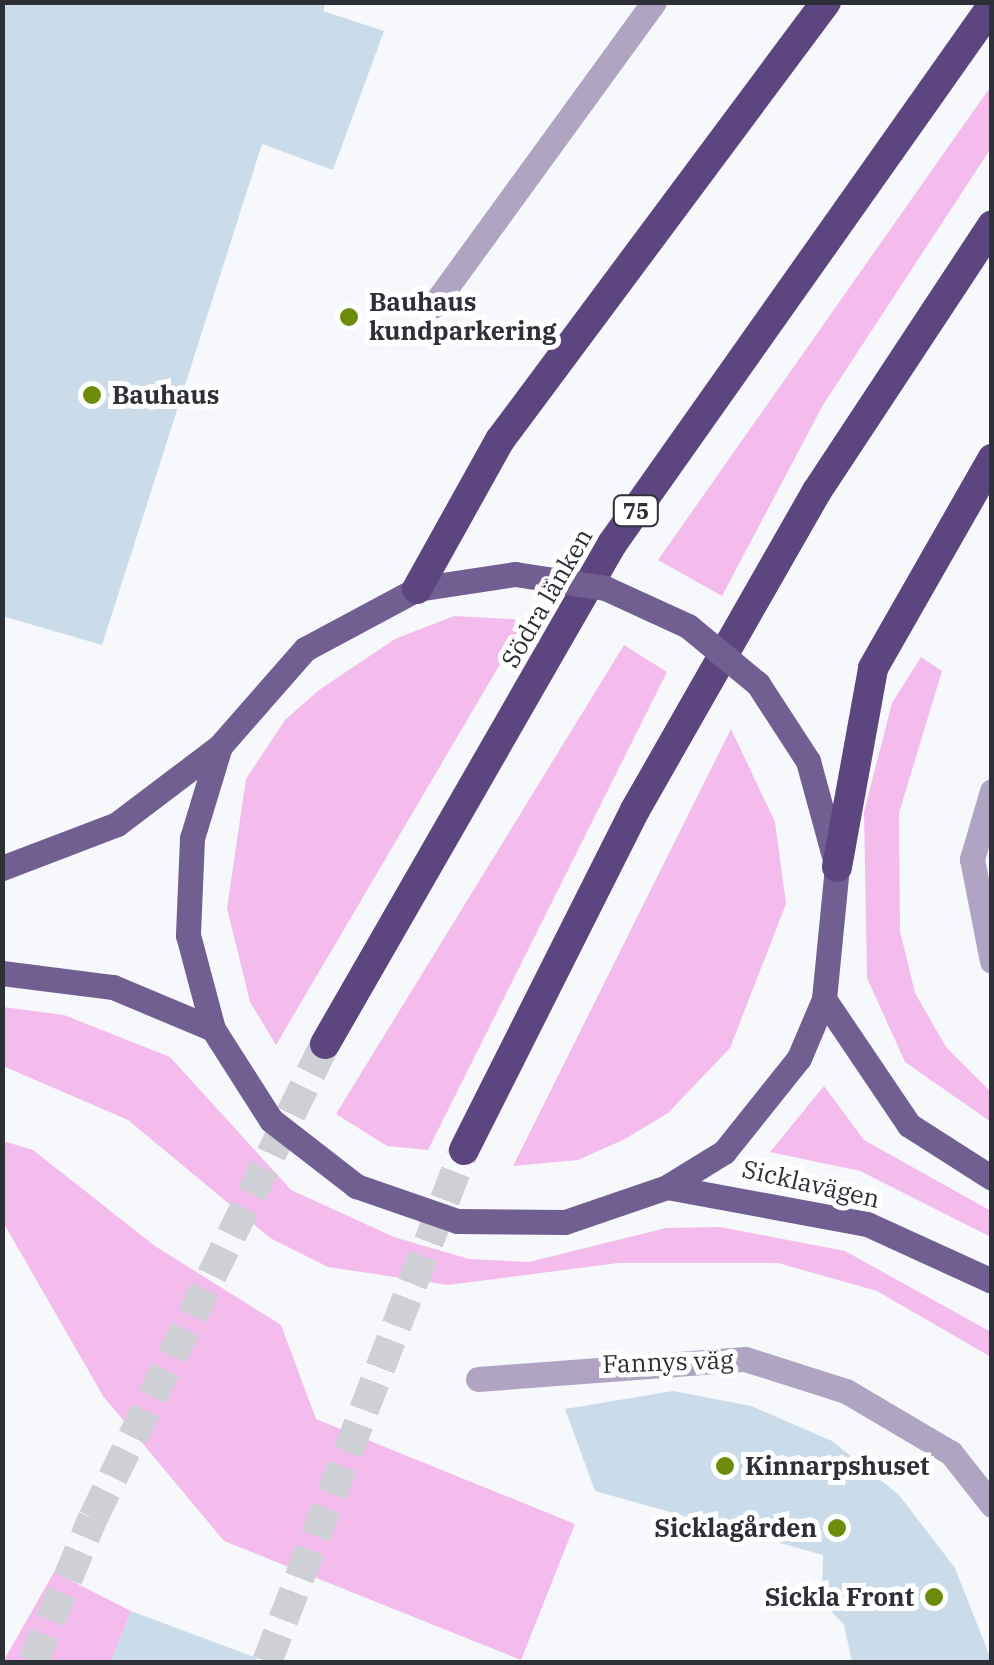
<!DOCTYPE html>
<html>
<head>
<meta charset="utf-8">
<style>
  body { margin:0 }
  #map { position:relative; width:994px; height:1665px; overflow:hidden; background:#f7f8fc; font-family:"IBM Plex Serif",serif }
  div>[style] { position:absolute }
  .green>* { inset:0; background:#f3bced }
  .building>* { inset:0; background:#cadbe9 }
  .highway-tunnel>* { height:30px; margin-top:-15px; transform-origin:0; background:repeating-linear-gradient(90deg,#cfd0d5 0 30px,transparent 0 45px) }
  .minor>* { height:25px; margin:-12.5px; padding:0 12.5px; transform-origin:12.5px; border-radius:12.5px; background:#afa5c2 }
  .major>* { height:25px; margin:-12.5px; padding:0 12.5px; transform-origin:12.5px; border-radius:12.5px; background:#725f92 }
  .highway>* { height:30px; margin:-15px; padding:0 15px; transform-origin:15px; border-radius:15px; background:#5d4680 }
  .major-bridge>* { height:25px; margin:-12.5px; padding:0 12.5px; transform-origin:12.5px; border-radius:12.5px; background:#725f92 }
  .dots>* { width:28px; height:28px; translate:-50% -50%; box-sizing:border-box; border:5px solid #fff; border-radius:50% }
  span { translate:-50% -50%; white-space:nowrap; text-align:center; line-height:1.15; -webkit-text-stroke:10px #fff; paint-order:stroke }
  .shield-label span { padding:2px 8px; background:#fff; border:2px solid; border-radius:8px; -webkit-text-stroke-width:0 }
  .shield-label { font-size:22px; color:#2d3037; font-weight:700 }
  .poi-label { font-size:25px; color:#2d3037; font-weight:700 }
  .left { translate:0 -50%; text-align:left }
  .right { translate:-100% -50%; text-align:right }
  .street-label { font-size:25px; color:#2d3037 }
  .frame { position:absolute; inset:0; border:5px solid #2d3037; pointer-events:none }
</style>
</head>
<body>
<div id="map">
  <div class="green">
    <i style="clip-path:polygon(991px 86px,991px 148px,823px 405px,722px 596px,658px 560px)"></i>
    <i style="clip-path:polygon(454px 616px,526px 620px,276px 1045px,250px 1002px,227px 908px,246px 779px,285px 720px,319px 690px,395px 639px)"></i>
    <i style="clip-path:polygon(624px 645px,667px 672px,428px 1150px,387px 1146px,336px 1114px)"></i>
    <i style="clip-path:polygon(921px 657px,942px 671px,899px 813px,900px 931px,915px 993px,946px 1047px,991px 1092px,991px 1122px,905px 1062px,867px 978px,864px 812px,892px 703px)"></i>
    <i style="clip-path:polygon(731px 729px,775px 822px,786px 904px,730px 1048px,668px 1113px,625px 1139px,578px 1160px,513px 1166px)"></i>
    <i style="clip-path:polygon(3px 1007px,64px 1015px,170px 1057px,291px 1190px,394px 1237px,469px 1259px,529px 1262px,666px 1228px,720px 1227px,845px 1251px,991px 1332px,991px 1357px,877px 1291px,778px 1263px,618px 1263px,448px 1285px,328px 1267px,270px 1238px,128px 1120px,3px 1066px)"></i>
    <i style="clip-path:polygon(824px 1086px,864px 1140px,991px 1211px,991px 1237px,860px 1171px,770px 1152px)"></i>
    <i style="clip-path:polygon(3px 1141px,33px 1150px,155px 1246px,281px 1325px,316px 1419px,575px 1524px,521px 1660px,224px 1541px,103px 1396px,3px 1222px)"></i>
    <i style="clip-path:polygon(54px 1572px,131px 1611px,111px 1662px,3px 1662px)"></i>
  </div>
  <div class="building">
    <i style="clip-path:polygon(2px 2px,326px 2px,323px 11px,384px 31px,333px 170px,262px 144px,102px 645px,2px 616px)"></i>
    <i style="clip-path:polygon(673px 1391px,751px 1406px,832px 1441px,899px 1495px,955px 1568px,992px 1662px,852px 1662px,844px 1625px,822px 1601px,823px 1555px,595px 1491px,565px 1409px)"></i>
    <i style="clip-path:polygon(131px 1611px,257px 1658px,256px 1662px,111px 1662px)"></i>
  </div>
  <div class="highway-tunnel">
    <i style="left:33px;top:1662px;width:156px;rotate:-67.4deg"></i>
    <i style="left:93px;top:1518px;width:528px;rotate:-63.92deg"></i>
    <i style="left:267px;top:1662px;width:549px;rotate:-68.95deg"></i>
  </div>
  <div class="minor">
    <i style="left:433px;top:306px;width:376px;rotate:-54deg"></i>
    <i style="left:992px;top:791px;width:71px;rotate:106.4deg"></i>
    <i style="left:972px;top:859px;width:104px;rotate:78.9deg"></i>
    <i style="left:478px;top:1379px;width:268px;rotate:-4.3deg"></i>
    <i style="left:745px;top:1359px;width:106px;rotate:17.6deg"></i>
    <i style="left:846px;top:1391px;width:122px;rotate:30.6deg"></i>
    <i style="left:951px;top:1453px;width:66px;rotate:51.7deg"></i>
  </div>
  <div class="major">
    <i style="left:515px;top:574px;width:99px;rotate:171.3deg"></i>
    <i style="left:417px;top:589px;width:127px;rotate:151.8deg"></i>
    <i style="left:305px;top:649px;width:129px;rotate:131.2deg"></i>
    <i style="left:220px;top:746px;width:96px;rotate:106.9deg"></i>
    <i style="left:192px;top:838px;width:97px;rotate:92.4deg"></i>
    <i style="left:188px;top:935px;width:97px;rotate:75.1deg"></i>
    <i style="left:213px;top:1029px;width:108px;rotate:57.5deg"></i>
    <i style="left:271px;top:1120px;width:108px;rotate:37.8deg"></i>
    <i style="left:356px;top:1186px;width:107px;rotate:19.1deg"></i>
    <i style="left:457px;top:1221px;width:108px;rotate:0.5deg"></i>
    <i style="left:565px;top:1222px;width:108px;rotate:-18.9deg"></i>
    <i style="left:667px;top:1187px;width:67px;rotate:-31.6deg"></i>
    <i style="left:724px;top:1152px;width:120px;rotate:-51.4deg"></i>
    <i style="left:799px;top:1058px;width:64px;rotate:-67deg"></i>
    <i style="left:824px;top:999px;width:133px;rotate:-84.4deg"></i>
    <i style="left:837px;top:867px;width:110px;rotate:-105.3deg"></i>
    <i style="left:2px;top:868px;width:123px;rotate:-20.9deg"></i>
    <i style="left:117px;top:824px;width:129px;rotate:-37.1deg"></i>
    <i style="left:2px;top:973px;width:112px;rotate:7.2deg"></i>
    <i style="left:113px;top:987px;width:108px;rotate:22.8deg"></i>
    <i style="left:824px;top:999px;width:152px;rotate:56deg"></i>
    <i style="left:909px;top:1125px;width:98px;rotate:32.6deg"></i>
    <i style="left:667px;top:1187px;width:203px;rotate:10.5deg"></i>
    <i style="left:867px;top:1224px;width:137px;rotate:24.5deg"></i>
  </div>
  <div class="highway">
    <i style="left:417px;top:589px;width:171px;rotate:-60.9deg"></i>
    <i style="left:500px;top:440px;width:546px;rotate:-53.34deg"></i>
    <i style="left:837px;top:867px;width:202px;rotate:-79.7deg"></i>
    <i style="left:873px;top:668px;width:241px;rotate:-60.3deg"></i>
    <i style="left:325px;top:1044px;width:577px;rotate:-60.14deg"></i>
    <i style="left:612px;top:544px;width:659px;rotate:-54.77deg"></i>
    <i style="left:464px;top:1150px;width:381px;rotate:-63.3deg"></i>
    <i style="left:635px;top:810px;width:367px;rotate:-60.3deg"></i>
    <i style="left:817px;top:491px;width:318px;rotate:-56.6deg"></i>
  </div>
  <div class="major-bridge">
    <i style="left:515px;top:574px;width:91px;rotate:8.8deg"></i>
    <i style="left:605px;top:588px;width:91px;rotate:24.6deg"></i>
    <i style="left:688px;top:626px;width:91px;rotate:39.6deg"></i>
    <i style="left:758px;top:684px;width:92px;rotate:57deg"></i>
  </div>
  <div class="dots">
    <i style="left:349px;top:317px;background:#6d8c0b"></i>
    <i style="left:92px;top:395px;background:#6d8c0b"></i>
    <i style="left:725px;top:1466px;background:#6d8c0b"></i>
    <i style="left:837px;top:1528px;background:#6d8c0b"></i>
    <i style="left:934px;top:1597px;background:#6d8c0b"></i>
  </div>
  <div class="shield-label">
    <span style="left:636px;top:511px">75</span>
  </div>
  <div class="poi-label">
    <span class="left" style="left:369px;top:317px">Bauhaus<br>kundparkering</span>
    <span class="left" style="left:112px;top:395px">Bauhaus</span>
    <span class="left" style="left:745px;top:1466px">Kinnarpshuset</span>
    <span class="right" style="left:817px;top:1528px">Sicklagården</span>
    <span class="right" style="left:914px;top:1597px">Sickla Front</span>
  </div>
  <div class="street-label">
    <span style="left:547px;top:598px;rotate:-60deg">Södra länken</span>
    <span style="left:811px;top:1184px;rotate:13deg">Sicklavägen</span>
    <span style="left:668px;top:1362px;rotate:-2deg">Fannys väg</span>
  </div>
  <div class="frame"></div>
</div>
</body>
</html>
